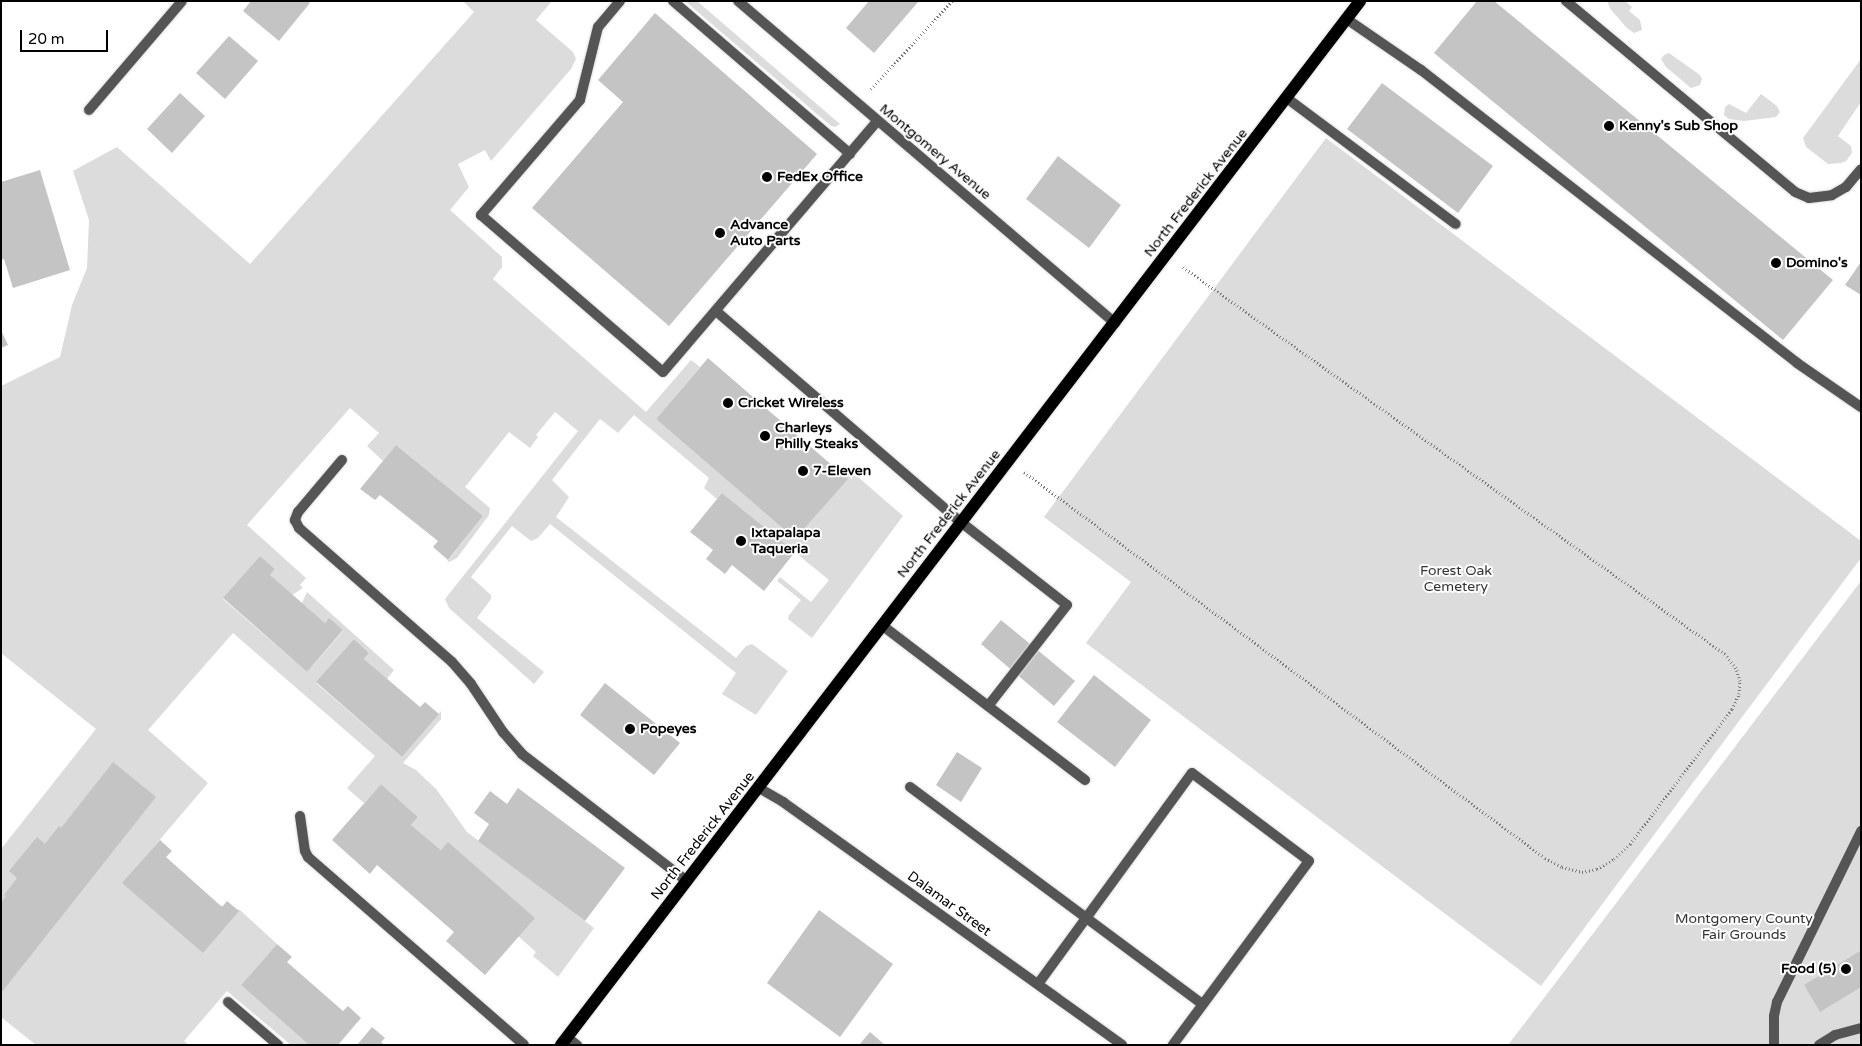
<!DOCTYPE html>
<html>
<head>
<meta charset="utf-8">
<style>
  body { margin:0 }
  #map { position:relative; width:1862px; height:1046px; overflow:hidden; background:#fff; font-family:"Varela Round",sans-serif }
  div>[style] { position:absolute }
  .green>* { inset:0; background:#dcdcdc }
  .building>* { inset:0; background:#c4c4c4 }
  .path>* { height:3px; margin-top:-1.5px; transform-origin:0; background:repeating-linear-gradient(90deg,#777 0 1px,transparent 0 3.5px) }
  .roads { filter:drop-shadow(0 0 1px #dbdbdb) drop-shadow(0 0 1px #dbdbdb) }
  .lane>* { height:10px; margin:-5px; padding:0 5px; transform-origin:5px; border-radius:5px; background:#555 }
  .street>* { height:10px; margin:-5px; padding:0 5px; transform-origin:5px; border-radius:5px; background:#555 }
  .primary>* { height:12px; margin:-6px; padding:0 6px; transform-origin:6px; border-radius:6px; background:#000 }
  .dots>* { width:14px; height:14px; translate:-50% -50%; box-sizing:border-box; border:2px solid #fff; border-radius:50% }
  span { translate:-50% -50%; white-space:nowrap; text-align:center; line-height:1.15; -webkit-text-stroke:4px #fff; paint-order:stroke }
  .poi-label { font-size:14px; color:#000; font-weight:700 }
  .left { translate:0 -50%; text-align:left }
  .right { translate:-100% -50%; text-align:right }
  .street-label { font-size:14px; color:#000 }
  .park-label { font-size:14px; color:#333 }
  .frame { position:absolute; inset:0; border:2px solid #000; pointer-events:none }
  .scale { position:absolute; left:20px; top:30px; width:88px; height:22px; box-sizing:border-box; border:2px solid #000; border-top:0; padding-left:6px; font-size:15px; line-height:18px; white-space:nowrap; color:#000; -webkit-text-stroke:4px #fff; paint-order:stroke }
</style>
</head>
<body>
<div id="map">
  <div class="green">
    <i style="clip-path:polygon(463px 1px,552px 1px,536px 20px,573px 52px,576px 59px,571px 69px,491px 161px,485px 150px,458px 164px,469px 187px,450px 210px,502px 257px,502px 267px,493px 279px,646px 412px,691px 360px,700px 367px,656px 419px,795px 539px,847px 479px,838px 471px,858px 477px,903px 516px,812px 638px,788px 619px,789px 615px,801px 600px,777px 581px,780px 577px,811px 602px,829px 580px,722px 493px,717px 499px,704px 488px,709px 478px,634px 415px,618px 433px,600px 419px,552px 480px,569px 497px,556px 517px,736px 658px,746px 646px,752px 644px,788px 671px,756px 715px,722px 694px,736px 673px,550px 524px,538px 538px,531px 541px,512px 526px,471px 577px,491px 595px,491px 599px,477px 618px,544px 672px,534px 684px,449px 608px,445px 599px,578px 431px,555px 412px,536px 435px,538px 437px,530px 448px,509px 432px,465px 487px,490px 508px,489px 515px,457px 558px,449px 562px,447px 562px,483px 516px,396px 445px,383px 461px,367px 446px,379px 433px,350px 408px,247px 525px,306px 578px,300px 585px,303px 588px,292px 595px,270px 575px,275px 569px,260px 556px,223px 599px,307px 672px,343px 631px,329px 619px,325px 623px,302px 603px,307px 592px,394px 670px,387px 679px,364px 659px,369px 653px,354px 639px,316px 683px,402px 757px,441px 711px,441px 719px,403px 763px,416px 770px,437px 790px,467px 832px,594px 928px,558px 977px,533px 956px,536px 952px,519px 937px,441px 850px,411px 825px,418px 817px,381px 784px,364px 803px,347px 788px,375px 756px,233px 633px,148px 730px,208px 783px,123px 883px,240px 910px,277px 944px,241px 985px,309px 1045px,291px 1045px,227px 991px,184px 1041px,189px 1045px,36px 1045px,1px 1017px,1px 849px,96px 729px,1px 653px,1px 386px,60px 357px,72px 305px,87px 268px,89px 220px,73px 171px,117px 147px,250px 264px,474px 12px)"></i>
    <i style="clip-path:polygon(685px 1px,697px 1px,840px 124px,835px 127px,831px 126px)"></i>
    <i style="clip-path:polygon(1607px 1px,1625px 1px,1632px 7px,1629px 11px,1640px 20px,1642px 30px,1634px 33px,1627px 28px,1611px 10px)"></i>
    <i style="clip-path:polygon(1669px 53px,1700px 75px,1702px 79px,1700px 85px,1691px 88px,1666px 67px,1661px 59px,1664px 55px)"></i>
    <i style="clip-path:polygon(1861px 59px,1861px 102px,1838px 136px,1851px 146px,1852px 153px,1846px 161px,1841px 163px,1828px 164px,1806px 147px,1803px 138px)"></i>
    <i style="clip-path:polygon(1761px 94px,1777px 106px,1780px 112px,1776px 117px,1744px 121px,1729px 119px,1724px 115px,1725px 107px,1729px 104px,1746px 113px)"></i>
    <i style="clip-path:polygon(1326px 138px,1861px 541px,1861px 558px,1541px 986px,1086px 643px,1131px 582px,1044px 517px)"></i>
    <i style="clip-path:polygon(1861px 581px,1861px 1045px,1508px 1045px,1544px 998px)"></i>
  </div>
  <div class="building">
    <i style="clip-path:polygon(251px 1px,308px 1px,310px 3px,279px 41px,243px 11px)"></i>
    <i style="clip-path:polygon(869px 1px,919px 1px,874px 53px,846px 28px)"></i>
    <i style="clip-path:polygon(1477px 1px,1494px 1px,1833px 280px,1783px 340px,1434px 53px)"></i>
    <i style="clip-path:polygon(655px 13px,817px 154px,669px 326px,532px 208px,623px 102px,598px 80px)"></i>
    <i style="clip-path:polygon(229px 36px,258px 61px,225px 99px,196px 73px)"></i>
    <i style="clip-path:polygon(1382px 83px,1493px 166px,1458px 213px,1347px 129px)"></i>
    <i style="clip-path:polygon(180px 93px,205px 116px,172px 153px,147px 129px)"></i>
    <i style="clip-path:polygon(1058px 156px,1121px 205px,1089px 248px,1026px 199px)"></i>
    <i style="clip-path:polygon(40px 170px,70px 270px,13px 288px,4px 259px,1px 260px,1px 182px)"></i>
    <i style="clip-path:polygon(1861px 262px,1861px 295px,1845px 285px)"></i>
    <i style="clip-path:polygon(1px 330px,8px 345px,1px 348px)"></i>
    <i style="clip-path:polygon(708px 358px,848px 479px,795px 539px,656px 419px)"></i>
    <i style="clip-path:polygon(396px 445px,483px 516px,448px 560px,433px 547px,438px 541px,380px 495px,375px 500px,360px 489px)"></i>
    <i style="clip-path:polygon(722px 493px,795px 552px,764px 591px,732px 565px,725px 574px,706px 559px,713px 550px,690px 532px)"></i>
    <i style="clip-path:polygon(260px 556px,275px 569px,270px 575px,325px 623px,329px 618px,343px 630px,307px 672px,223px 598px)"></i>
    <i style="clip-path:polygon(1001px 620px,1075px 681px,1054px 706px,981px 644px)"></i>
    <i style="clip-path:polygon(354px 639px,369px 653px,364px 659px,420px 707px,425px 702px,439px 714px,402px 757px,316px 682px)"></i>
    <i style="clip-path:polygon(1094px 675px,1151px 720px,1115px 767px,1057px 722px)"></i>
    <i style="clip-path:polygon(605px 683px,680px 743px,654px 775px,580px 715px)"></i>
    <i style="clip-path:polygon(957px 752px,982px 768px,961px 802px,936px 785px)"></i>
    <i style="clip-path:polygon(113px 762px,156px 797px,1px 993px,1px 903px,6px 896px,4px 895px,17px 878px,9px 871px,37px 837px,45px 844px,59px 826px,61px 828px)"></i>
    <i style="clip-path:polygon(381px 784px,418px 817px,411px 825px,441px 850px,448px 842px,535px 918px,485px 975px,446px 941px,454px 932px,377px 865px,370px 874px,332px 840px)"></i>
    <i style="clip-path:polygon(518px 788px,625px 868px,585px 921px,478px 841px,489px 824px,474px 813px,490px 791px,507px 804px)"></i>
    <i style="clip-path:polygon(160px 840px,172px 851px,166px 857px,222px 907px,227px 901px,239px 911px,203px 953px,122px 883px)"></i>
    <i style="clip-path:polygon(819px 910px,893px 964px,840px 1037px,767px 983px)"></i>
    <i style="clip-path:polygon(277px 944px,292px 957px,287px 962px,343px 1011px,348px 1006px,361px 1018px,338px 1045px,309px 1045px,241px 985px)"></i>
    <i style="clip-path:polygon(1860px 951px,1861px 987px,1820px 1012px,1804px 985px)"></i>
    <i style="clip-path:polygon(372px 1027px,385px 1038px,381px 1042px,384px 1045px,357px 1045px)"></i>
    <i style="clip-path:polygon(870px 1032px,885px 1045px,859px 1045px)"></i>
  </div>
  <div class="path">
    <i style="left:871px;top:89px;width:120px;rotate:-47.4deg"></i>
    <i style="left:1024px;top:472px;width:648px;rotate:36.53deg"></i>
    <i style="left:1545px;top:858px;width:19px;rotate:28deg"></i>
    <i style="left:1562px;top:867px;width:21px;rotate:14deg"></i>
    <i style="left:1582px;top:872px;width:15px;rotate:-11deg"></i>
    <i style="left:1597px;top:869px;width:20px;rotate:-30deg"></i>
    <i style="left:1614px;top:859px;width:22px;rotate:-43deg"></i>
    <i style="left:1630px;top:844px;width:169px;rotate:-52.9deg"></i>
    <i style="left:1732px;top:709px;width:17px;rotate:-65deg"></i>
    <i style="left:1739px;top:694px;width:13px;rotate:-86deg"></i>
    <i style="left:1740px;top:681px;width:14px;rotate:-107deg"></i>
    <i style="left:1736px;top:668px;width:18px;rotate:-128deg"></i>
    <i style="left:1725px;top:654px;width:666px;rotate:-144.47deg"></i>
  </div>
  <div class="roads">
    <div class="lane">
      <i style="left:620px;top:1px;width:34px;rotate:130deg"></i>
      <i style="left:598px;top:27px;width:75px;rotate:103.9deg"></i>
      <i style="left:580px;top:100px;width:152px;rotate:130.7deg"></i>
      <i style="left:481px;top:215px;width:240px;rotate:40.8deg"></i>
      <i style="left:663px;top:372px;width:330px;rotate:-49.5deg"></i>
      <i style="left:673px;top:1px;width:234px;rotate:40.8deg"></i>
      <i style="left:1566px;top:1px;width:298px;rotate:39.8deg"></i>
      <i style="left:1795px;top:192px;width:15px;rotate:23deg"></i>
      <i style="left:1809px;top:198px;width:23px;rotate:-7deg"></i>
      <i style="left:1832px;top:195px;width:16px;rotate:-30deg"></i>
      <i style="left:1846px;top:187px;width:23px;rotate:-50deg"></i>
      <i style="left:1348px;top:20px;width:88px;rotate:34.4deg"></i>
      <i style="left:1421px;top:70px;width:477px;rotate:37.9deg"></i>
      <i style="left:1797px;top:363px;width:78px;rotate:34.5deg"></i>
      <i style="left:1288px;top:99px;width:209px;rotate:36.7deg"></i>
      <i style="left:716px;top:311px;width:325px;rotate:40.8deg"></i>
      <i style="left:962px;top:523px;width:133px;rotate:38deg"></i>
      <i style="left:1067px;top:605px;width:128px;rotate:128deg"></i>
      <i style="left:342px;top:460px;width:68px;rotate:130.2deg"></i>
      <i style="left:298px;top:512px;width:9px;rotate:111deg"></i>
      <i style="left:295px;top:520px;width:9px;rotate:63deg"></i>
      <i style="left:299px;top:528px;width:203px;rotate:41.2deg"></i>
      <i style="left:452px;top:662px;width:29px;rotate:49deg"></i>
      <i style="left:471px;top:684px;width:58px;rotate:56.3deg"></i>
      <i style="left:503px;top:732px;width:29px;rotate:49deg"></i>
      <i style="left:522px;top:754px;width:208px;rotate:37.6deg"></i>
      <i style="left:883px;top:626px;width:254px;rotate:37.3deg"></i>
      <i style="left:910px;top:787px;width:364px;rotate:36.6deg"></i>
      <i style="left:300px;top:816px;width:35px;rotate:82deg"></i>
      <i style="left:305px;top:851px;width:7px;rotate:63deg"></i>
      <i style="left:308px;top:857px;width:286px;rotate:41deg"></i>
      <i style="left:1038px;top:984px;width:261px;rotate:-53.9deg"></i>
      <i style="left:1192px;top:773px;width:146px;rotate:36.9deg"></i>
      <i style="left:1309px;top:861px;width:229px;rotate:126.5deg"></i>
      <i style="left:228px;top:1002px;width:66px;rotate:40.7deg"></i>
      <i style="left:567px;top:1037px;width:13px;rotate:39deg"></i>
    </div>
    <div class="street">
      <i style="left:738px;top:1px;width:496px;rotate:40.5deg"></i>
      <i style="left:89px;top:110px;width:143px;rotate:-49.5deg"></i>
      <i style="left:759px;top:788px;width:28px;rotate:30deg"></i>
      <i style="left:783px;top:802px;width:417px;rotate:35.6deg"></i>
      <i style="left:1774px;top:1045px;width:29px;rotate:-90deg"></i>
      <i style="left:1774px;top:1016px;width:14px;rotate:-78deg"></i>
      <i style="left:1777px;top:1002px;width:191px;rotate:-63.8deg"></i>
      <i style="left:1819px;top:1045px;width:19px;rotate:-32deg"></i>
      <i style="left:1835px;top:1035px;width:27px;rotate:-15deg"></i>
    </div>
    <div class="primary">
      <i style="left:561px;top:1045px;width:1315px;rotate:-52.57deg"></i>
    </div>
  </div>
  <div class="dots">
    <i style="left:1609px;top:126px;background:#000"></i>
    <i style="left:767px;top:177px;background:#000"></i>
    <i style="left:720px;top:233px;background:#000"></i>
    <i style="left:1776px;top:263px;background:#000"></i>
    <i style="left:728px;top:403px;background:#000"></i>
    <i style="left:765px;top:436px;background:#000"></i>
    <i style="left:803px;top:471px;background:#000"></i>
    <i style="left:741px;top:541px;background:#000"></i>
    <i style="left:630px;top:729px;background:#000"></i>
    <i style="left:1846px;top:969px;background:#000"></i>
  </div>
  <div class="poi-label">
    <span class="left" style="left:1619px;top:126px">Kenny's Sub Shop</span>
    <span class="left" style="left:777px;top:177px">FedEx Office</span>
    <span class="left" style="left:730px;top:233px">Advance<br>Auto Parts</span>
    <span class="left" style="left:1786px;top:263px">Domino's</span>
    <span class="left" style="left:738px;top:403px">Cricket Wireless</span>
    <span class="left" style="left:775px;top:436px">Charleys<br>Philly Steaks</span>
    <span class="left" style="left:813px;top:471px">7-Eleven</span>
    <span class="left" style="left:751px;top:541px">Ixtapalapa<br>Taqueria</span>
    <span class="left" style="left:640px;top:729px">Popeyes</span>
    <span class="right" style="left:1836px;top:969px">Food (5)</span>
  </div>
  <div class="street-label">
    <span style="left:935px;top:152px;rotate:40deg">Montgomery Avenue</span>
    <span style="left:1196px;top:193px;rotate:-52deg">North Frederick Avenue</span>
    <span style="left:949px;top:514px;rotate:-52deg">North Frederick Avenue</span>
    <span style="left:703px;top:836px;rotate:-52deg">North Frederick Avenue</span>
    <span style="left:949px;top:904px;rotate:36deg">Dalamar Street</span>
  </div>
  <div class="park-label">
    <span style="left:1456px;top:579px">Forest Oak<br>Cemetery</span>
    <span style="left:1744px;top:927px">Montgomery County<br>Fair Grounds</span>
  </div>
  <div class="frame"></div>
  <div class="scale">20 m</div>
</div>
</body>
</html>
